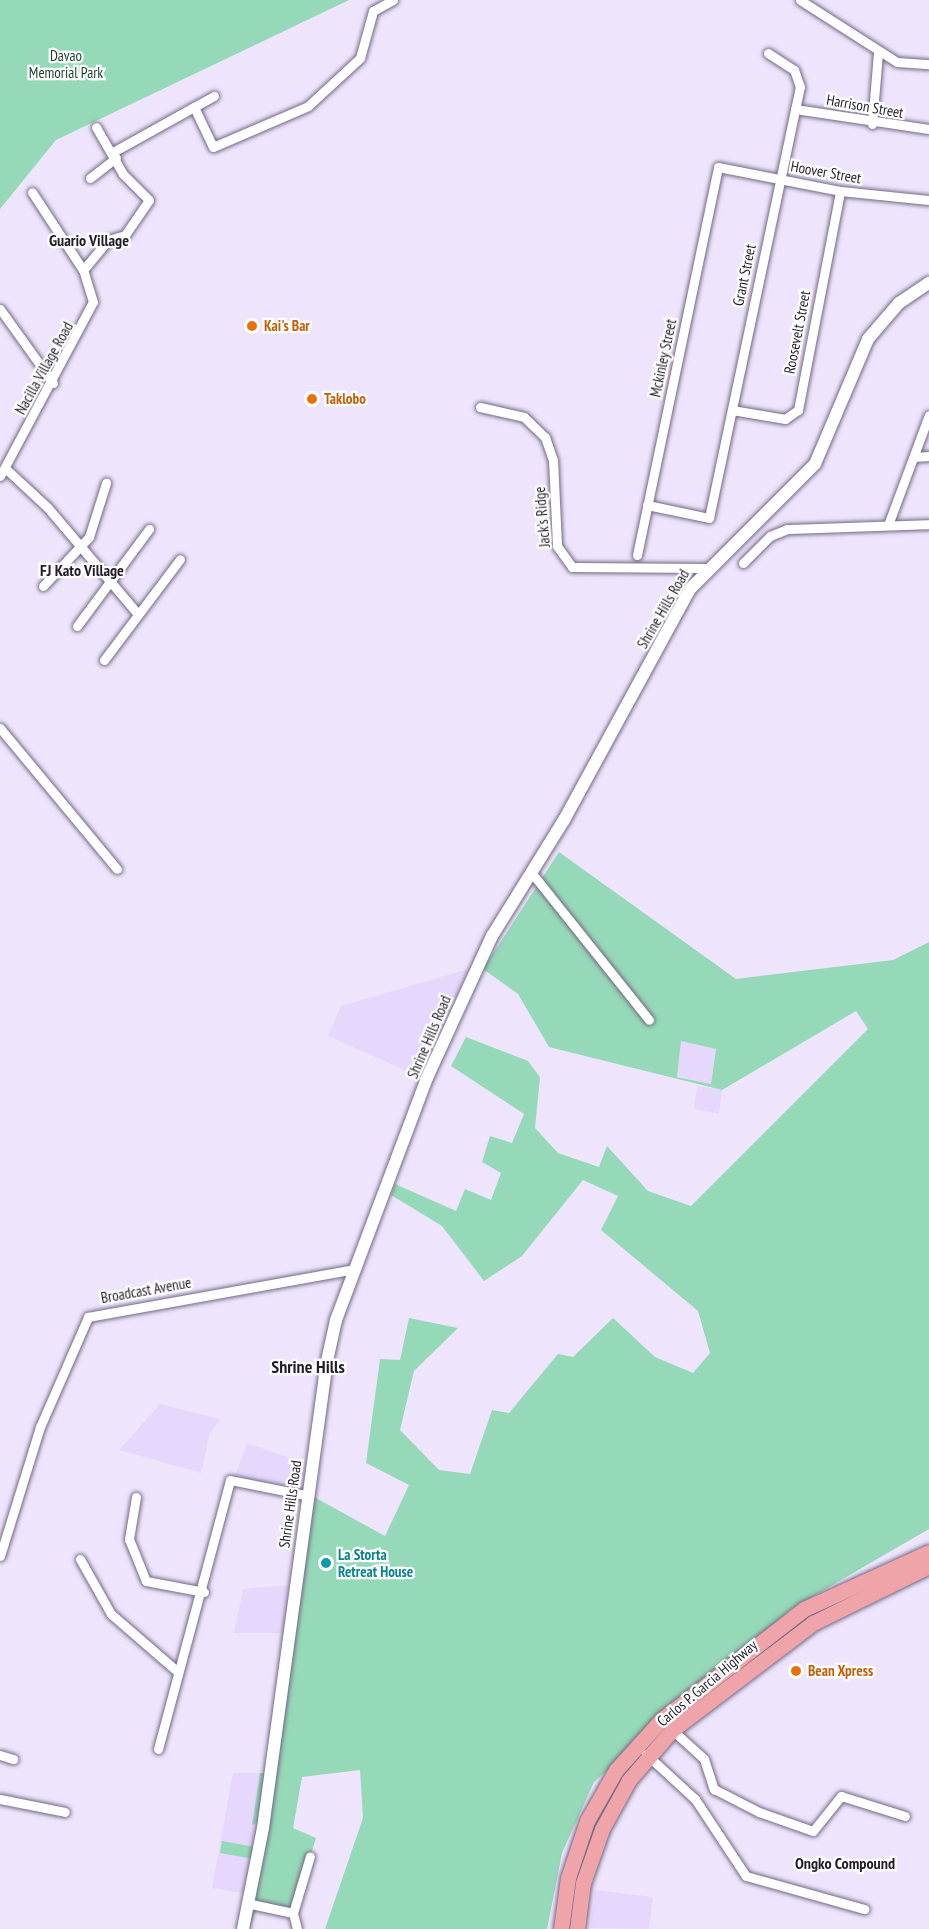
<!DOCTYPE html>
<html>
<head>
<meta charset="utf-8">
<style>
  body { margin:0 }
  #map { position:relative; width:929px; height:1929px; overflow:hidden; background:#eee5fd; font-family:"PT Sans Narrow",sans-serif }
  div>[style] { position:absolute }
  .built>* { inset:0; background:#e6d8fd }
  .green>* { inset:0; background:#96d9b8 }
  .roads { filter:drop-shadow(0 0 2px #736983) drop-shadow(0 0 2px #736983) }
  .minor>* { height:9px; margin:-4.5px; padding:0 4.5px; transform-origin:4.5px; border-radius:4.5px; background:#fff }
  .tertiary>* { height:12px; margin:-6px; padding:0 6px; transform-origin:6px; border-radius:6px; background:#fff }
  .trunk>* { height:15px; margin:-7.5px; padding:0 7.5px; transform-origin:7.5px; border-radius:7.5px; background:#eea4a8 }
  .dots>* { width:16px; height:16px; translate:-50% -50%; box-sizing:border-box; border:3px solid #fff; border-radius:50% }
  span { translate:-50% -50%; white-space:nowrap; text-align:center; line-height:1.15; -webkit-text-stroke:4.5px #fff; paint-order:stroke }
  .park-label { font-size:15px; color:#173e2d }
  .street-label { font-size:15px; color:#221e29 }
  .food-label { font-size:15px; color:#c56008; font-weight:700 }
  .left { translate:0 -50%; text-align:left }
  .culture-label { font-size:15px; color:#0d838f; font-weight:700 }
  .neighbourhood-label { font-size:16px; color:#221e29; font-weight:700 }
  .quarter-label { font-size:18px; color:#221e29; font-weight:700 }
</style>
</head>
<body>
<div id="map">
  <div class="built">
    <i style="clip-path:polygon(468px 969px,420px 1077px,328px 1036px,341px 1006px)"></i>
    <i style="clip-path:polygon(681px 1041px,716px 1049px,711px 1084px,677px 1076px)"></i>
    <i style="clip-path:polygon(697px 1086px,722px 1090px,719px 1114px,694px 1109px)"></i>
    <i style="clip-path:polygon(160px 1404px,221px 1419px,210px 1433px,201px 1473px,119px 1450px)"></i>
    <i style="clip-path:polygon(247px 1443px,308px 1464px,304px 1493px,234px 1479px)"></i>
    <i style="clip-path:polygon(290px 1585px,284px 1633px,234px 1633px,243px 1589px)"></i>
    <i style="clip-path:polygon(233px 1773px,265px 1773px,248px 1894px,212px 1888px)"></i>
    <i style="clip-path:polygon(595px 1890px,653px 1897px,649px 1929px,590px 1928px)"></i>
  </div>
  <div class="green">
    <i style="clip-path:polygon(0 0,349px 0,56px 140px,0 209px)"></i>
    <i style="clip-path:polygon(evenodd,559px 852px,736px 979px,893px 960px,929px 942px,929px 1529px,791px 1609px,594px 1782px,562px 1853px,547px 1929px,325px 1929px,363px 1818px,360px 1770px,302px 1777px,293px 1828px,316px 1838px,293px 1913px,258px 1906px,249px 1929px,314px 1497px,385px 1536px,409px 1485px,366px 1463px,380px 1359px,400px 1360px,409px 1318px,458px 1328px,414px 1371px,400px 1430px,439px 1470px,470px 1474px,492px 1410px,509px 1413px,558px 1354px,573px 1357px,613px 1318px,655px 1357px,693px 1373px,710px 1353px,698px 1311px,601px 1230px,618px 1196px,583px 1180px,522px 1256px,484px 1281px,442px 1226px,391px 1195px,395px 1184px,456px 1211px,465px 1189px,491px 1200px,501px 1173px,482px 1162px,490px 1136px,512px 1143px,524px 1114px,451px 1066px,466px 1037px,528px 1061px,540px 1077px,535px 1128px,558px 1153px,599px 1167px,607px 1146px,648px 1191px,691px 1206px,868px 1029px,856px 1011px,722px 1090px,549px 1047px,518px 994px,483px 969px,559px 852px,681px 1041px,716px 1049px,711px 1084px,677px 1077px,681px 1041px)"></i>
    <i style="clip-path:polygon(260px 1773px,265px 1773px,258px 1822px,252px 1825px)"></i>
    <i style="clip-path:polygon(222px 1841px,255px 1847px,253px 1859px,220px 1853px)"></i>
  </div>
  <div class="roads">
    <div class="minor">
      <i style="left:800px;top:0;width:115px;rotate:32.6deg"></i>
      <i style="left:897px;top:62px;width:32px;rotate:4deg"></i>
      <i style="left:194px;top:107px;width:23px;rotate:-29deg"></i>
      <i style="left:795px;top:109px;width:135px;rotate:8.5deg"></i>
      <i style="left:872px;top:124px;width:71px;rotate:-85.2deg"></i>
      <i style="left:113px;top:152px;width:93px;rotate:-29.1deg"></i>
      <i style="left:194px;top:107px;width:44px;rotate:64.6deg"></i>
      <i style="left:213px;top:147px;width:103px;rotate:-23.3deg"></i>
      <i style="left:308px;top:106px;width:71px;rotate:-42.7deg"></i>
      <i style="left:360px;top:58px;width:49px;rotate:-74.5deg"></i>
      <i style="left:373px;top:11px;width:23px;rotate:-29deg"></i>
      <i style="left:90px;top:178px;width:33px;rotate:-38deg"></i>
      <i style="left:83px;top:270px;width:39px;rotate:-50deg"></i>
      <i style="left:108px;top:240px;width:18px;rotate:-16deg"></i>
      <i style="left:125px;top:235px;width:42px;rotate:-55.6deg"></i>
      <i style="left:149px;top:200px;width:37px;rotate:-135deg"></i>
      <i style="left:123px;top:174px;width:54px;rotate:-119.9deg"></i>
      <i style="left:0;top:309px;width:91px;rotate:54.4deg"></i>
      <i style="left:480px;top:407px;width:45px;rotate:12.8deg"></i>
      <i style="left:524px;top:417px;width:29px;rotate:44deg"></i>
      <i style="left:545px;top:437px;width:24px;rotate:71deg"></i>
      <i style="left:553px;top:460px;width:86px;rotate:87.3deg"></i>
      <i style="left:557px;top:546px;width:26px;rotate:54deg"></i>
      <i style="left:572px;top:567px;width:134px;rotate:0.4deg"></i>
      <i style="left:732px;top:410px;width:54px;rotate:9.6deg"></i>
      <i style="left:785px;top:419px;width:16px;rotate:-35deg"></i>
      <i style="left:798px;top:410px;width:223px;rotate:-79.1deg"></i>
      <i style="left:914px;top:457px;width:15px;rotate:-4deg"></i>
      <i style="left:5px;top:468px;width:59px;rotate:42.9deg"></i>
      <i style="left:48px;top:508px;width:139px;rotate:49.7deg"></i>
      <i style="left:0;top:476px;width:197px;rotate:-61.9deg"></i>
      <i style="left:93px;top:302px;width:34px;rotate:-107deg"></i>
      <i style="left:83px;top:270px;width:93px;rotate:-123.2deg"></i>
      <i style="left:647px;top:505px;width:63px;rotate:11.8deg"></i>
      <i style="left:709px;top:518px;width:441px;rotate:-78.1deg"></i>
      <i style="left:800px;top:87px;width:18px;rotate:-109deg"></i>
      <i style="left:794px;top:70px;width:31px;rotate:-147deg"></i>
      <i style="left:888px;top:525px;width:117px;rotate:-69.6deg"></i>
      <i style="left:637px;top:555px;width:396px;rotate:-78.2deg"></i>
      <i style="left:718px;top:167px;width:124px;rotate:11.1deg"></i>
      <i style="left:840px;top:191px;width:89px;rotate:5.8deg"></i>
      <i style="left:743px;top:563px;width:38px;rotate:-45deg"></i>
      <i style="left:770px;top:536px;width:18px;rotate:-22deg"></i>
      <i style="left:787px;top:529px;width:142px;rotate:-2deg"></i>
      <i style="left:43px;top:586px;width:67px;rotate:-46.8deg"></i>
      <i style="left:89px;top:537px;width:57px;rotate:-72.5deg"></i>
      <i style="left:77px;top:626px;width:121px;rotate:-53.4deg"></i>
      <i style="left:104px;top:660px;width:126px;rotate:-53deg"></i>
      <i style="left:0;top:728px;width:183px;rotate:50.3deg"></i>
      <i style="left:531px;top:872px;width:189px;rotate:51.4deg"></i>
      <i style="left:136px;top:1497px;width:43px;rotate:99.5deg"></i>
      <i style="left:129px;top:1539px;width:45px;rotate:68deg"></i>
      <i style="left:146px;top:1581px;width:59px;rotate:10.7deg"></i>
      <i style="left:0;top:1556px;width:135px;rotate:-72.8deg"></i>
      <i style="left:40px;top:1427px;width:120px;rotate:-66.4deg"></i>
      <i style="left:88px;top:1317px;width:271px;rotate:-10.2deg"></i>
      <i style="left:80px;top:1559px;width:63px;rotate:60.6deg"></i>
      <i style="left:111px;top:1614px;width:89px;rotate:40.9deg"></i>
      <i style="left:669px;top:1727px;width:47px;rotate:42.4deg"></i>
      <i style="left:704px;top:1759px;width:32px;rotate:72deg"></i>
      <i style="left:714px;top:1789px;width:51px;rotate:27.1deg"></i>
      <i style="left:759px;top:1812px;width:57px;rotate:19.4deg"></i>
      <i style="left:813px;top:1831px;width:45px;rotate:-51.3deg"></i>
      <i style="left:841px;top:1796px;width:67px;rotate:17.4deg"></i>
      <i style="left:158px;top:1749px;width:278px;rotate:-75deg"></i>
      <i style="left:230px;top:1480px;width:76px;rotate:11.3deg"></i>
      <i style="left:646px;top:1754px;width:67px;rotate:42.6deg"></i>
      <i style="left:695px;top:1799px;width:92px;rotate:56.5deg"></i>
      <i style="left:746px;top:1876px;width:123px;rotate:15.6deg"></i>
      <i style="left:0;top:1755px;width:14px;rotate:17deg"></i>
      <i style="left:0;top:1799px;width:66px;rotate:11.3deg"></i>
      <i style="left:251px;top:1904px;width:43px;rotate:12.1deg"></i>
      <i style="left:297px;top:1929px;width:16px;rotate:-104deg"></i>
      <i style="left:293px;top:1913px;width:59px;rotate:-73.4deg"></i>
    </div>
    <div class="tertiary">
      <i style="left:243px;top:1929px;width:103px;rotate:-78.8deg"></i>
      <i style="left:263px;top:1828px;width:471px;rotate:-82.2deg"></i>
      <i style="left:327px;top:1361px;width:42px;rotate:-77.6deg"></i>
      <i style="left:336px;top:1320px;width:256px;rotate:-69.4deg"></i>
      <i style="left:426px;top:1080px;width:158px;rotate:-65.4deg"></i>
      <i style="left:492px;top:936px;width:137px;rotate:-58.2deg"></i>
      <i style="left:564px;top:820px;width:263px;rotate:-61.4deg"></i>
      <i style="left:690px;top:589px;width:177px;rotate:-45deg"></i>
      <i style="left:815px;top:464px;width:136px;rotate:-67deg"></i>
      <i style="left:868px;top:339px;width:48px;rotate:-49.3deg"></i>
      <i style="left:899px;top:303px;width:36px;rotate:-34deg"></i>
    </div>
    <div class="trunk">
      <i style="left:561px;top:1929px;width:51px;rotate:-82.2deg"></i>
      <i style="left:568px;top:1878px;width:60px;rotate:-71.6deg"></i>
      <i style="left:587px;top:1821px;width:59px;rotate:-60.4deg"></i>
      <i style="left:616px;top:1770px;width:67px;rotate:-48deg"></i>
      <i style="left:661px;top:1720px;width:181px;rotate:-37.8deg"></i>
      <i style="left:804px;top:1609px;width:137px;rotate:-24.5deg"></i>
      <i style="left:577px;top:1929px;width:46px;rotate:-82.6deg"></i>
      <i style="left:583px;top:1883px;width:57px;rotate:-70.6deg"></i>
      <i style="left:602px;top:1829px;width:56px;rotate:-61.1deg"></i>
      <i style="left:629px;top:1780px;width:66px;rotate:-49.3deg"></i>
      <i style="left:672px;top:1730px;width:177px;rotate:-37.2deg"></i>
      <i style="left:813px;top:1623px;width:129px;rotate:-26.2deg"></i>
    </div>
  </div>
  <div class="dots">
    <i style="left:252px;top:326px;background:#e8710a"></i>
    <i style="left:312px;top:399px;background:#e8710a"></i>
    <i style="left:326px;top:1563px;background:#0f9aa8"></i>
    <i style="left:796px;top:1671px;background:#e8710a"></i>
  </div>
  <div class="park-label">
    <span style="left:66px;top:64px">Davao<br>Memorial Park</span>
  </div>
  <div class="street-label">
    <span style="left:865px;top:106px;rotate:10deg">Harrison Street</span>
    <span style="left:826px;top:172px;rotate:10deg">Hoover Street</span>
    <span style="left:744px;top:275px;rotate:-78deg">Grant Street</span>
    <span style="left:797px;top:332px;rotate:-79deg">Roosevelt Street</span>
    <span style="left:663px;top:358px;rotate:-78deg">Mckinley Street</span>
    <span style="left:44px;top:368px;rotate:-61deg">Nacilla Village Road</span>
    <span style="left:542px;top:517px;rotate:-95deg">Jack's Ridge</span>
    <span style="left:663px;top:609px;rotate:-60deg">Shrine Hills Road</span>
    <span style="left:429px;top:1037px;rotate:-67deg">Shrine Hills Road</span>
    <span style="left:146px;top:1290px;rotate:-10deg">Broadcast Avenue</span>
    <span style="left:290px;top:1504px;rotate:-82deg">Shrine Hills Road</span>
    <span style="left:707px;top:1683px;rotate:-40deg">Carlos P. Garcia Highway</span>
  </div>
  <div class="food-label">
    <span class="left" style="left:264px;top:326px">Kai's Bar</span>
    <span class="left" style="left:324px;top:399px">Taklobo</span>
    <span class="left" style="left:808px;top:1671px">Bean Xpress</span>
  </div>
  <div class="culture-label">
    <span class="left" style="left:338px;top:1563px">La Storta<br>Retreat House</span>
  </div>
  <div class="neighbourhood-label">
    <span style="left:89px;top:240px">Guario Village</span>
    <span style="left:82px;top:570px">FJ Kato Village</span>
    <span style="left:845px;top:1863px">Ongko Compound</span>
  </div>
  <div class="quarter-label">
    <span style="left:308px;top:1367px">Shrine Hills</span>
  </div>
</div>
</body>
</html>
